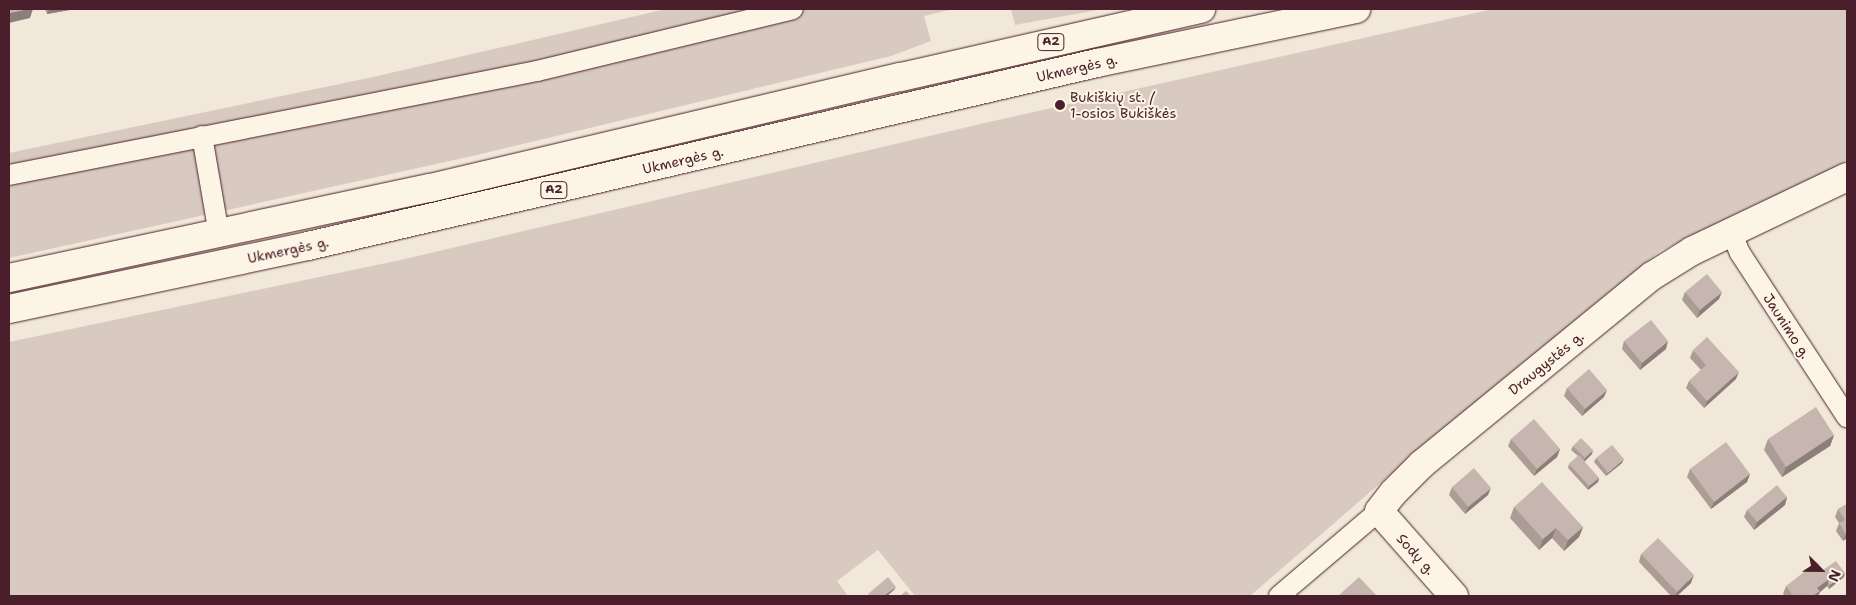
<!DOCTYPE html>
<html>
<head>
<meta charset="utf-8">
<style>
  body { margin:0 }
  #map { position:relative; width:1856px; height:605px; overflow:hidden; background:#f1e8da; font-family:"Shantell Sans",sans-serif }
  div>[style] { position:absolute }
  .green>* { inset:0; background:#d8cac0 }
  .roads { filter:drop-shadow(0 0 1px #4a1f2b) drop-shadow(0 0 1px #4a1f2b) }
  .street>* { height:20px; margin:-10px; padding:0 10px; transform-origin:10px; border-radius:10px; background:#fcf5e5 }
  .secondary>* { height:28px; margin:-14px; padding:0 14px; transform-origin:14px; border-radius:14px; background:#fcf5e5 }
  .highway>* { height:28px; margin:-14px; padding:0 14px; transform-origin:14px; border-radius:14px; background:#fcf5e5 }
  .wall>* { inset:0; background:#ab9d96 }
  .shaded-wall>* { inset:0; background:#8b7f7a }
  .building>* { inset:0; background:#c7b6af }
  .dots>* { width:14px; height:14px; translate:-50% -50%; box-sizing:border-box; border:2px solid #fcf5e5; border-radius:50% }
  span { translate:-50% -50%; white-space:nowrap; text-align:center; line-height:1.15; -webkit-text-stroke:4px #fcf5e5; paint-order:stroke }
  .shield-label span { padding:1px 4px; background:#fcf5e5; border:1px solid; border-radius:4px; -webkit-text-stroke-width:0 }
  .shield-label { font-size:12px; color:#4a1f2b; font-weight:700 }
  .street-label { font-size:14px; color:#4a1f2b }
  .poi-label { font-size:14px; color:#4a1f2b }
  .left { translate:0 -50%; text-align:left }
  .frame { position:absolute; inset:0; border:10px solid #4a1f2b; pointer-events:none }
  .north { position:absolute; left:1796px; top:545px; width:50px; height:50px; -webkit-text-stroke:4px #fcf5e5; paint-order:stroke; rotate:113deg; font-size:14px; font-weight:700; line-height:20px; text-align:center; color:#4a1f2b }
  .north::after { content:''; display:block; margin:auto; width:18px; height:22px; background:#4a1f2b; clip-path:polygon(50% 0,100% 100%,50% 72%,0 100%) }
</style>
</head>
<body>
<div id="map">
  <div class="green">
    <i style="clip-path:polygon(666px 9px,953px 9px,924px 16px,931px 41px,891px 56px,477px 155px,9px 258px,9px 153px,373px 77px)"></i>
    <i style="clip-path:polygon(1011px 9px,1103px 9px,1015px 25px)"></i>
    <i style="clip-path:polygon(1493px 9px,1847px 9px,1847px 160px,1793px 190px,1660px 251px,1377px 486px,1250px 596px,915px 596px,878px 550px,837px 581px,848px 596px,9px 596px,9px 342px,405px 259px,989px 122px)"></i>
  </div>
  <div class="roads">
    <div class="street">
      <i style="left:202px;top:136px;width:99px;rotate:80.2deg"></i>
      <i style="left:9px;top:175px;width:538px;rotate:-11.14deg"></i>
      <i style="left:537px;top:71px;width:263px;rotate:-13.6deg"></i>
      <i style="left:1731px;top:232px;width:23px;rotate:67deg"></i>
      <i style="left:1740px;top:253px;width:196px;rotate:56.9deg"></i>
      <i style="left:1279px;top:596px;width:131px;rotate:-40.4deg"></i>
    </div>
    <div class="secondary">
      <i style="left:1454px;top:596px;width:113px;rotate:-131.4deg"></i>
      <i style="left:1379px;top:511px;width:23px;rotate:-52deg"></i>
      <i style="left:1393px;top:493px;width:41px;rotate:-45deg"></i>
      <i style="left:1422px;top:464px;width:297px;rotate:-39.3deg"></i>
      <i style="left:1652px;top:276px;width:47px;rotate:-32deg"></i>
      <i style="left:1692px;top:251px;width:172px;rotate:-25.5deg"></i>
    </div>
    <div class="highway">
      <i style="left:9px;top:278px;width:431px;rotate:-12.1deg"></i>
      <i style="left:430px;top:188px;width:484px;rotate:-13.3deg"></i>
      <i style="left:901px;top:77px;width:308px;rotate:-12.8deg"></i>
      <i style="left:9px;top:309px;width:306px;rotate:-11.9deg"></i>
      <i style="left:308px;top:246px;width:810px;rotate:-13.06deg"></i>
      <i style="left:1097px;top:63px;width:265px;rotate:-11.8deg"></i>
    </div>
  </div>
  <div class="wall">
    <i style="clip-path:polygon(45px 9px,75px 9px,47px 14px)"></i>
    <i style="clip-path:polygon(1685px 292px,1719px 299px,1697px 318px,1682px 300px)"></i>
    <i style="clip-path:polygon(1624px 341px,1666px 349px,1640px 370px,1622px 349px)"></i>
    <i style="clip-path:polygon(1693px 350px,1736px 379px,1704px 408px,1686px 388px,1689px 381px,1701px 370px,1690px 358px)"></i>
    <i style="clip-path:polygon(1567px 388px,1604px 397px,1582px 416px,1564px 396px)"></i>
    <i style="clip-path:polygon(1834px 435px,1830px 446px,1782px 477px,1764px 450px,1768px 439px)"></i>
    <i style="clip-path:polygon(1511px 439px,1560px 449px,1557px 457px,1534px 476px,1508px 446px)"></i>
    <i style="clip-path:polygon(1573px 446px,1592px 454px,1584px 462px,1599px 478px,1598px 482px,1588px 490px,1568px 468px,1569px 464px,1578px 456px,1571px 450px)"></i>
    <i style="clip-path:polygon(1596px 458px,1622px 463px,1606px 476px,1594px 462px)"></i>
    <i style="clip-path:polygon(1690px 469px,1750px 474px,1747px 482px,1711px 509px,1687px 477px)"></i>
    <i style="clip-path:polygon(1452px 487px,1488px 495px,1465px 514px,1449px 495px)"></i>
    <i style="clip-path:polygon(1787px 497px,1785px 505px,1754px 530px,1744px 517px,1747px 510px)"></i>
    <i style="clip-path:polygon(1847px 504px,1847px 538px,1843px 541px,1836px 531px,1839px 523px,1835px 517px,1838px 509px)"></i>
    <i style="clip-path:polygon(1514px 507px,1583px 527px,1579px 537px,1564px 551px,1552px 538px,1539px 550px,1510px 518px)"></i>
    <i style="clip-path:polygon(1641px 554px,1691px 583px,1677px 596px,1671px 596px,1639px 562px)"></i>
    <i style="clip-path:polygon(1823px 570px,1844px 577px,1829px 589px,1827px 586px,1820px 592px,1818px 596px,1785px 596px,1783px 594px,1786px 586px)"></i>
  </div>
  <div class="shaded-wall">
    <i style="clip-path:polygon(28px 9px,33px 9px,30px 18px,9px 23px,9px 13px)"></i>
    <i style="clip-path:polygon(49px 9px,75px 9px,47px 14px)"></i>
    <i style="clip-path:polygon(1722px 292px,1719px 299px,1697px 318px,1700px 310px)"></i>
    <i style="clip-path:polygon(1668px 341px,1666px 349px,1640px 370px,1642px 363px)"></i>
    <i style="clip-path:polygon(1739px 372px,1736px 379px,1704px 408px,1707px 401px)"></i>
    <i style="clip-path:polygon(1607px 390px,1604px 397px,1582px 416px,1585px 409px)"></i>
    <i style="clip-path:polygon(1834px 435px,1830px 446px,1782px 477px,1786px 467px)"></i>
    <i style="clip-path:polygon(1560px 449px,1557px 457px,1534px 476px,1537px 469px)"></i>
    <i style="clip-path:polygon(1593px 450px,1592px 454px,1584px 462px,1585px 458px)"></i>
    <i style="clip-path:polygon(1624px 459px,1622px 463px,1606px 476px,1608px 473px)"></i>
    <i style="clip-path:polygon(1750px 474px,1747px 482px,1711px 509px,1714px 502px)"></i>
    <i style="clip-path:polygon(1599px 478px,1598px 482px,1588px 490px,1589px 486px)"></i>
    <i style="clip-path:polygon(1491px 488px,1488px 495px,1465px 514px,1468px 507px)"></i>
    <i style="clip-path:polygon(1787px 497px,1785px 505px,1754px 530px,1757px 522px)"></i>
    <i style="clip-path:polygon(1583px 527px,1579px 537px,1564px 551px,1568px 540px)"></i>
    <i style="clip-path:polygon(1556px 528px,1552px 538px,1539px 550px,1543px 539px)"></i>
    <i style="clip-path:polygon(1847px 533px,1847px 538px,1843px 541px,1846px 534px)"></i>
    <i style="clip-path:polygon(1845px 573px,1844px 577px,1829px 589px,1830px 585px)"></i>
    <i style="clip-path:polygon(1694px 575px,1691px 583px,1677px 596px,1675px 596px,1677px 592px)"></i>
    <i style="clip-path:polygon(1829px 579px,1827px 586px,1820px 592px,1818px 596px,1813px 596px,1817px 588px)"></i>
    <i style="clip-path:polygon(896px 587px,894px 590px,887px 596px,883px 596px)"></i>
  </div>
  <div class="building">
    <i style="clip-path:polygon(9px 9px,28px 9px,9px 13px)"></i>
    <i style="clip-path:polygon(1707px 274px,1722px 292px,1700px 310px,1685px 292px)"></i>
    <i style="clip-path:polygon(1651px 320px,1668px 341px,1642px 363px,1624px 341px)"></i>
    <i style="clip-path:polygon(1707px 337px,1739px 372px,1707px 401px,1689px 381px,1706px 365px,1693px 350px)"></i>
    <i style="clip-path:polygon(1589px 369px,1607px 390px,1585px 409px,1567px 388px)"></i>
    <i style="clip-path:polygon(1816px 407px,1834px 435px,1786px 467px,1768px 439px)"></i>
    <i style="clip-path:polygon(1534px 419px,1560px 449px,1537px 469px,1511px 439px)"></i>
    <i style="clip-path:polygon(1581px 438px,1593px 450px,1585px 458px,1573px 446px)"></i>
    <i style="clip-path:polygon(1726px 442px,1750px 474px,1714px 502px,1690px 469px)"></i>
    <i style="clip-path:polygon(1612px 445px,1624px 459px,1608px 473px,1596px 458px)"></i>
    <i style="clip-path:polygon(1579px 455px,1599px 478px,1589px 486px,1569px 464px)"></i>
    <i style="clip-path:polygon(1474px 468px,1491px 488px,1468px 507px,1452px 487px)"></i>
    <i style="clip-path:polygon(1542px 482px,1583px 527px,1568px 540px,1556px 528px,1543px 539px,1514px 507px)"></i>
    <i style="clip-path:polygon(1777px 485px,1787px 497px,1757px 522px,1747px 510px)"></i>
    <i style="clip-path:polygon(1847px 504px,1847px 533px,1846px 534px,1839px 523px,1845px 520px,1838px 509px)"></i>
    <i style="clip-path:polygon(1658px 538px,1694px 575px,1677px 592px,1641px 554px)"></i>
    <i style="clip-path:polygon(1836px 561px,1845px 573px,1830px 585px,1828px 582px,1829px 579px,1823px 570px)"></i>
    <i style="clip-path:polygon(1817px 562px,1829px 579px,1817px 588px,1820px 591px,1813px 596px,1793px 596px,1786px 586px)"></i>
    <i style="clip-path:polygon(888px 577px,896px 587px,883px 596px,870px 596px,868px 594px)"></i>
    <i style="clip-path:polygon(1359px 577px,1377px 596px,1338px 596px)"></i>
    <i style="clip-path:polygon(906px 591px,911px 596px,900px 596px)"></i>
  </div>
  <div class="dots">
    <i style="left:1060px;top:105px;background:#4a1f2b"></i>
  </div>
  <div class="shield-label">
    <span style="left:1051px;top:42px">A2</span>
    <span style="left:554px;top:190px">A2</span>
  </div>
  <div class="street-label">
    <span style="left:1077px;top:68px;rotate:-13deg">Ukmergės g.</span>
    <span style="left:683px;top:160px;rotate:-13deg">Ukmergės g.</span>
    <span style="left:288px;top:250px;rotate:-12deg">Ukmergės g.</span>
    <span style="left:1787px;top:326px;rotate:57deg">Jaunimo g.</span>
    <span style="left:1546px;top:363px;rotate:-39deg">Draugystės g.</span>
    <span style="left:1416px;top:554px;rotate:48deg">Sodų g.</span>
  </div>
  <div class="poi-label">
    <span class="left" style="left:1070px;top:105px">Bukiškių st. /<br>1-osios Bukiškės</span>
  </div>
  <div class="frame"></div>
  <div class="north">N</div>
</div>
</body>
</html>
